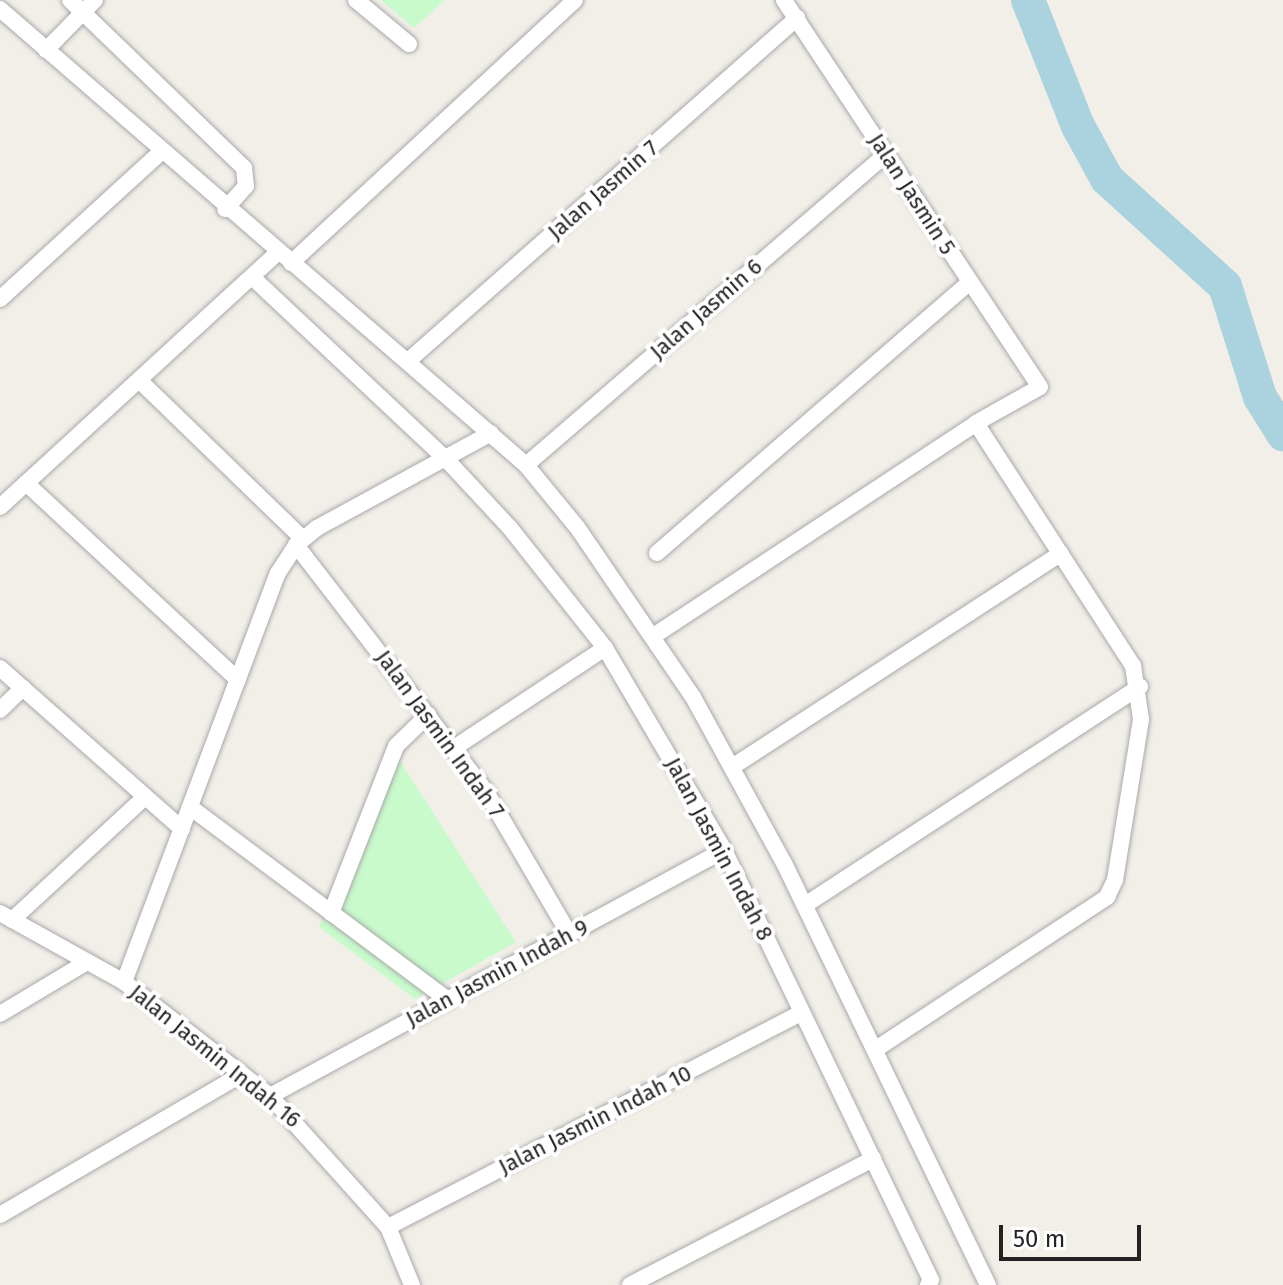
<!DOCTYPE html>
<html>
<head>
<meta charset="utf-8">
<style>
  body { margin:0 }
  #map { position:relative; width:1283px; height:1285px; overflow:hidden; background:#f2efe9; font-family:"Fira Sans",sans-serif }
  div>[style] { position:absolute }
  .park>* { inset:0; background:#c8facc }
  .river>* { height:34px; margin:-17px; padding:0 17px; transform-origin:17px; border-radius:17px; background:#aad3df }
  .roads { filter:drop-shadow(0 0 2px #a9a9a9) drop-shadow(0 0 2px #a9a9a9) }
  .street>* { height:16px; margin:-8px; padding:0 8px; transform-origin:8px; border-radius:8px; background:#fff }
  span { translate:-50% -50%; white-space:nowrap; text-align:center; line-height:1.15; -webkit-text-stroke:8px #fff; paint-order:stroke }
  .street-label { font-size:22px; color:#222 }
  .scale { position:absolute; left:999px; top:1225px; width:142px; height:36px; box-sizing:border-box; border:4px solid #222; border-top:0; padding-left:10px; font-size:24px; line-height:28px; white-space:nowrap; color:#222; -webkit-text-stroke:6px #fff; paint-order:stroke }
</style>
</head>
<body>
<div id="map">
  <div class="park">
    <i style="clip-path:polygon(381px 0,445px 0,414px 28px)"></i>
    <i style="clip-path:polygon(389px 744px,516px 942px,415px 999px,319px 927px)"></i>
  </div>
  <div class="river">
    <i style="left:1028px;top:0;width:136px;rotate:68.4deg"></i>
    <i style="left:1078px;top:126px;width:60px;rotate:61.3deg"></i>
    <i style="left:1107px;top:179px;width:159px;rotate:42.2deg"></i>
    <i style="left:1225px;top:286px;width:116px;rotate:72.5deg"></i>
    <i style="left:1260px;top:397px;width:44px;rotate:58.1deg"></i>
  </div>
  <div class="roads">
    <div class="street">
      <i style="left:70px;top:0;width:242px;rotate:44deg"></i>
      <i style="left:244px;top:168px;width:18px;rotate:84deg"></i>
      <i style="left:246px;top:186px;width:31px;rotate:132deg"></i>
      <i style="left:356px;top:0;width:69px;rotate:39.7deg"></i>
      <i style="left:0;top:9px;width:696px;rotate:40.92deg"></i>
      <i style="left:526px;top:465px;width:80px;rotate:50.6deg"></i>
      <i style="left:577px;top:527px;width:206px;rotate:55.7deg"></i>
      <i style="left:693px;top:697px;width:189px;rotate:61.3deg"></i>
      <i style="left:784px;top:863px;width:469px;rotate:64.2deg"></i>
      <i style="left:46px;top:50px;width:70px;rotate:-45.6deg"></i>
      <i style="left:291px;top:263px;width:387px;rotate:-42.8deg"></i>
      <i style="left:252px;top:277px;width:265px;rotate:43.2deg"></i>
      <i style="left:445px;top:458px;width:96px;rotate:47.1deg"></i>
      <i style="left:510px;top:528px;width:153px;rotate:51.6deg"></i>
      <i style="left:605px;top:648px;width:234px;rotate:59.5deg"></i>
      <i style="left:724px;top:850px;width:477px;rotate:64.3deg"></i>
      <i style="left:931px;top:1280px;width:6px;rotate:121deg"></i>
      <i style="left:0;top:299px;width:218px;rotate:-42.4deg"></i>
      <i style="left:408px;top:361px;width:519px;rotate:-41.4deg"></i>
      <i style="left:139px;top:380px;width:228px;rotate:44.1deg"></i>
      <i style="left:526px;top:465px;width:476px;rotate:-40.8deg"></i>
      <i style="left:26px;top:483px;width:289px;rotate:42.9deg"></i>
      <i style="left:0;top:507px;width:377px;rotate:-42.5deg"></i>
      <i style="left:296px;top:545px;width:309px;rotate:52.4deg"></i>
      <i style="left:485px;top:790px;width:167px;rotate:59.7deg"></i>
      <i style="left:657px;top:553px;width:414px;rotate:-40.9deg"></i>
      <i style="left:655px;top:635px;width:385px;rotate:-33.4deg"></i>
      <i style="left:976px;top:423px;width:73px;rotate:-29.4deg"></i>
      <i style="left:1040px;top:387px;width:464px;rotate:-123.5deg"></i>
      <i style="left:0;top:668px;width:243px;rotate:41.5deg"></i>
      <i style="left:0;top:710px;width:32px;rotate:-44deg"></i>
      <i style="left:454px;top:748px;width:181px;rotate:-33.5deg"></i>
      <i style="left:732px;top:767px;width:392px;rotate:-33deg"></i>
      <i style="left:190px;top:807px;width:322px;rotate:36.8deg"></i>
      <i style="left:805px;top:905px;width:400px;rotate:-33.1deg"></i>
      <i style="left:0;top:913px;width:142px;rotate:29.1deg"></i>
      <i style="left:124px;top:982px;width:185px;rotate:38deg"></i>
      <i style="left:270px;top:1096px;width:176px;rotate:48deg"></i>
      <i style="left:388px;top:1227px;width:63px;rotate:67.5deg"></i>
      <i style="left:331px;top:913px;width:179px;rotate:-68.7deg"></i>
      <i style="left:396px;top:746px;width:45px;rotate:-44.1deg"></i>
      <i style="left:12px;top:920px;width:181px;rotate:-42.8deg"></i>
      <i style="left:124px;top:982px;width:437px;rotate:-69.4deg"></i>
      <i style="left:278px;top:573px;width:33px;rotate:-57deg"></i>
      <i style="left:296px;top:545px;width:27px;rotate:-39deg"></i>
      <i style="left:317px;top:528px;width:198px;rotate:-28.6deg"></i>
      <i style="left:0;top:1014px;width:101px;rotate:-30.9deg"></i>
      <i style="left:876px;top:1049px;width:277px;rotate:-33.3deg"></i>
      <i style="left:1107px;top:897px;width:19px;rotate:-65deg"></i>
      <i style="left:1115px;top:880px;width:163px;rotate:-80.8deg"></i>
      <i style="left:1141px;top:719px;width:54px;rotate:-98.6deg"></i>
      <i style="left:1133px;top:666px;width:289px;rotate:-122.9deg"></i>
      <i style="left:270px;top:1096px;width:516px;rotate:-28.45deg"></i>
      <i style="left:0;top:1215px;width:280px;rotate:-30.2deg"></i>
      <i style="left:388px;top:1227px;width:466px;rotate:-27.4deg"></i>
      <i style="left:630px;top:1285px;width:274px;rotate:-27.4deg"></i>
    </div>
  </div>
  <div class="street-label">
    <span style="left:603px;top:190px;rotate:-41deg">Jalan Jasmin 7</span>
    <span style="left:912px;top:194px;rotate:57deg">Jalan Jasmin 5</span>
    <span style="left:706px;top:309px;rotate:-41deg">Jalan Jasmin 6</span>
    <span style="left:440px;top:734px;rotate:54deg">Jalan Jasmin Indah 7</span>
    <span style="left:719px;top:849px;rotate:62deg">Jalan Jasmin Indah 8</span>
    <span style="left:497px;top:973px;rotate:-28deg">Jalan Jasmin Indah 9</span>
    <span style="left:215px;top:1056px;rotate:39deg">Jalan Jasmin Indah 16</span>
    <span style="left:595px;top:1120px;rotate:-27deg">Jalan Jasmin Indah 10</span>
  </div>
  <div class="scale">50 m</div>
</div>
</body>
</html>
